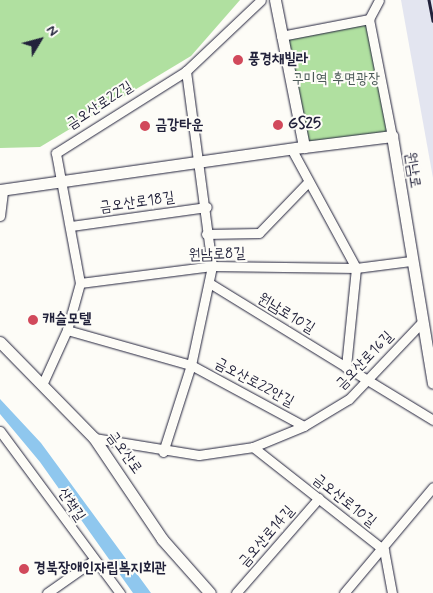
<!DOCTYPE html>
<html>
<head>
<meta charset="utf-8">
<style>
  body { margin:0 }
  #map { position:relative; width:433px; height:593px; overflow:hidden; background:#fdfcf7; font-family:Mynerve,"Poor Story",sans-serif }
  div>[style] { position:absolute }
  .built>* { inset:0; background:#e3e5f0 }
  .green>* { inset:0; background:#b0e0a0 }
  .water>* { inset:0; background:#8fc7ee }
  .roads { filter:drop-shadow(0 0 1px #22223b) drop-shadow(0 0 1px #22223b) }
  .minor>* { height:9px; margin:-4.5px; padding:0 4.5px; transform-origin:4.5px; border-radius:4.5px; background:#fdfcf7 }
  .tertiary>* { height:11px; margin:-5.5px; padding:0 5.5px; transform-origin:5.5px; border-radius:5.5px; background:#fdfcf7 }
  .rail>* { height:2.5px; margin:-1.25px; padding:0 1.25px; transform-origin:1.25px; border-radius:1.25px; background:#22223b }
  .dots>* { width:14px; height:14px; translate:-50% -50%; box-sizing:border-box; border:2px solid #fdfcf7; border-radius:50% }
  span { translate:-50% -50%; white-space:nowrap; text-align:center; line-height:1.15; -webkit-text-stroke:4px #fdfcf7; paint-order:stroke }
  .poi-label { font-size:15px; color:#22223b; font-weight:700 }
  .left { translate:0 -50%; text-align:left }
  .park-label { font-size:15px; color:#4d5b59 }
  .street-label { font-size:15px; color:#22223b }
  .north { position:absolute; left:15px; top:15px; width:50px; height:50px; -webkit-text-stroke:4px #fdfcf7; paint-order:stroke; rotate:53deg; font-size:14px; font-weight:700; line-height:20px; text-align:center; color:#22223b }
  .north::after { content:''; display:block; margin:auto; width:18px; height:22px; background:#22223b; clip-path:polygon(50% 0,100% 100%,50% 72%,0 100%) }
</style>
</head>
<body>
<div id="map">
  <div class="built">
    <i style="clip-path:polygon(401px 0,433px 0,433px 178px)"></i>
  </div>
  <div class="green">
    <i style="clip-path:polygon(0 0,240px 0,191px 56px,40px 147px,0 148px)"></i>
    <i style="clip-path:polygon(369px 19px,392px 136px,304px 147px,281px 36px)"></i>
  </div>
  <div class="water">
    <i style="clip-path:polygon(0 399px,41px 443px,151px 593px,133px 593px,40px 462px,0 414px)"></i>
  </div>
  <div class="roads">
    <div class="minor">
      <i style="left:369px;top:19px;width:21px;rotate:-62deg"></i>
      <i style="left:281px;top:36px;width:90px;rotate:-10.9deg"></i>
      <i style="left:369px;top:19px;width:119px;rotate:78.9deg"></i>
      <i style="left:292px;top:150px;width:134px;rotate:61.5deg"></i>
      <i style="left:356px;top:268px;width:100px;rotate:95.8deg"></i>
      <i style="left:346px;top:367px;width:102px;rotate:31.3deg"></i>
      <i style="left:0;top:216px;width:26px;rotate:-83deg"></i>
      <i style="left:71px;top:226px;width:137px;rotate:-8deg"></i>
      <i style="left:206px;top:234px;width:53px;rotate:-1.1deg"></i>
      <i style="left:259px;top:233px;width:71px;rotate:-46.1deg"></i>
      <i style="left:80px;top:283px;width:133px;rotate:-7.3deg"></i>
      <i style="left:212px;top:266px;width:144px;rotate:0.8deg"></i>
      <i style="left:356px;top:268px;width:55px;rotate:-7.3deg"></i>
      <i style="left:211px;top:284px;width:158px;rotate:31.6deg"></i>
      <i style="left:67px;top:330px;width:129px;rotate:15.8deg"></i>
      <i style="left:191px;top:365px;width:128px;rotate:28.4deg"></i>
      <i style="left:42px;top:385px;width:60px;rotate:-65.6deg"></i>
      <i style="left:67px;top:330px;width:49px;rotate:-74.5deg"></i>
      <i style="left:80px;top:283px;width:132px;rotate:-100.5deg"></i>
      <i style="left:56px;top:153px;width:154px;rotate:-32.2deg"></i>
      <i style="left:186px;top:71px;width:103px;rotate:-43.4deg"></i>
      <i style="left:0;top:431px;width:202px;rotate:53.5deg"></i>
      <i style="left:94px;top:438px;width:106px;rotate:9.2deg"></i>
      <i style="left:199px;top:455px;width:55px;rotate:-8.4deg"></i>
      <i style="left:253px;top:447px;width:55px;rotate:-22.4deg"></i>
      <i style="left:304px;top:426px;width:52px;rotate:-31deg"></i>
      <i style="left:349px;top:399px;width:106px;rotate:-46.5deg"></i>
      <i style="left:253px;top:447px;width:167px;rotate:38.2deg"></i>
      <i style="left:384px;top:550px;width:44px;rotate:79.5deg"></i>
      <i style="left:163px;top:452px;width:91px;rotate:-72.2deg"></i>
      <i style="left:191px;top:365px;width:101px;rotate:-78deg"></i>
      <i style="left:212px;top:266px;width:197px;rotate:-97.6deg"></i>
      <i style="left:47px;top:593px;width:57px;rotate:-35.1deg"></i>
      <i style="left:236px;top:593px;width:126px;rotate:-48.9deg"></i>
      <i style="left:344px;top:593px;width:138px;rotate:-50deg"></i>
    </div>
    <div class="tertiary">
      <i style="left:275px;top:0;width:150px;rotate:78.8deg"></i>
      <i style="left:304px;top:147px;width:89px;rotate:-7.1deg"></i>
      <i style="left:392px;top:136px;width:250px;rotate:80.6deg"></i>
      <i style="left:0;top:190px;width:307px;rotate:-8.1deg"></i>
      <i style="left:0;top:342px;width:134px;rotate:45.6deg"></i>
      <i style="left:94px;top:438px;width:122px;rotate:56deg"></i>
      <i style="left:162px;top:539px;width:72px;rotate:48.4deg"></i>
    </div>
  </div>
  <div class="rail">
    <i style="left:429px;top:0;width:21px;rotate:79deg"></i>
  </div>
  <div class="dots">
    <i style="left:238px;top:60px;background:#d1495b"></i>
    <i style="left:278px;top:125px;background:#d1495b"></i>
    <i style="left:145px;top:126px;background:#d1495b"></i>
    <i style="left:33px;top:320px;background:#d1495b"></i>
    <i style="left:24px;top:569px;background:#d1495b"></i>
  </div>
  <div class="poi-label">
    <span class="left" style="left:248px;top:60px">풍경채빌라</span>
    <span class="left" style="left:288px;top:125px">GS25</span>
    <span class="left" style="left:155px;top:126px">금강타운</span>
    <span class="left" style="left:43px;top:320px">캐슬모텔</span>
    <span class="left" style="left:34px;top:569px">경북장애인자립복지회관</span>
  </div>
  <div class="park-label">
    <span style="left:336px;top:80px">구미역 후면광장</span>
  </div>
  <div class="street-label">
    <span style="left:100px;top:106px;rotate:-33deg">금오산로22길</span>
    <span style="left:412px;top:170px;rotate:81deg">원남로</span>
    <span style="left:137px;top:203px;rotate:-8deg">금오산로18길</span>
    <span style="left:217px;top:255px;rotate:-2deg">원남로8길</span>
    <span style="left:286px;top:314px;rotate:31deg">원남로10길</span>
    <span style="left:365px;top:361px;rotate:-46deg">금오산로16길</span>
    <span style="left:254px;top:383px;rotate:28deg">금오산로22안길</span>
    <span style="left:124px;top:453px;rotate:54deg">금오산로</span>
    <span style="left:344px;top:501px;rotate:38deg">금오산로10길</span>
    <span style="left:71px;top:505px;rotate:56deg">산책길</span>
    <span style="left:267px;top:537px;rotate:-49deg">금오산로14길</span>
  </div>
  <div class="north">N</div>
</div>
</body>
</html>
